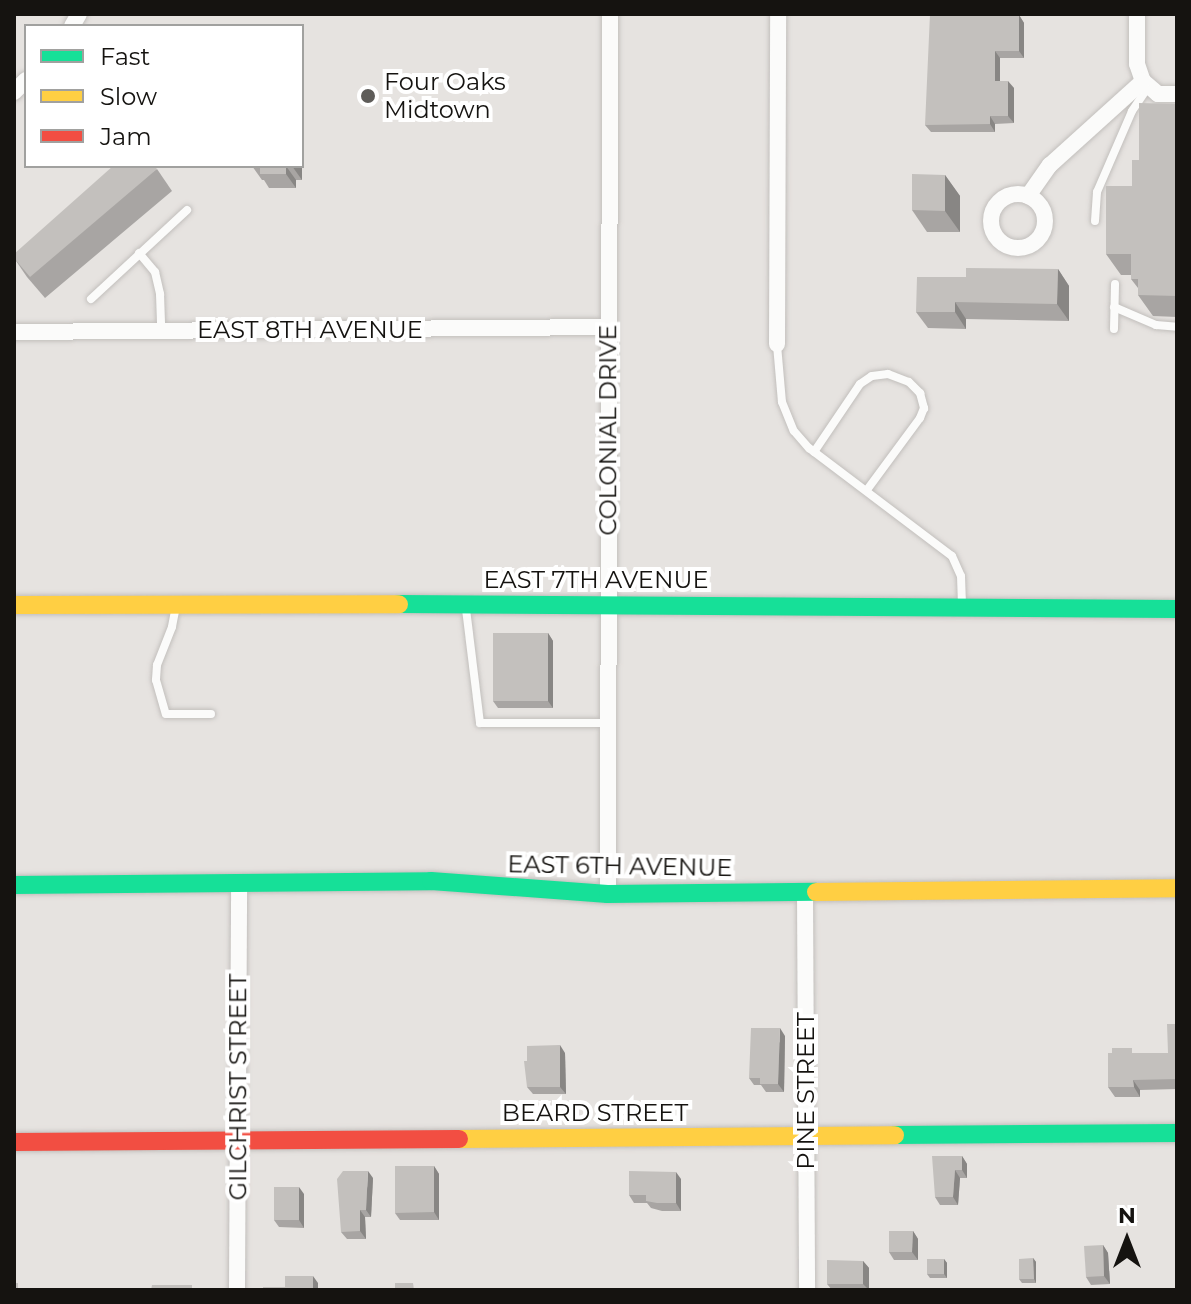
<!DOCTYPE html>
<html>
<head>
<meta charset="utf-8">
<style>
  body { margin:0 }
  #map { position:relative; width:1191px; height:1304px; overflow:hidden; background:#e6e3e0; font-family:Montserrat,sans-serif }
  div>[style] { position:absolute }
  .roads { filter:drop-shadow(0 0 2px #c2bfbc) drop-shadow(0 0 2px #c2bfbc) }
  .lane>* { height:8px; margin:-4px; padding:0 4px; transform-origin:4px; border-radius:4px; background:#fbfbfa }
  .street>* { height:16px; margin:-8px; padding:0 8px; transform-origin:8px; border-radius:8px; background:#fbfbfa }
  .street>.ring { margin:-8px; padding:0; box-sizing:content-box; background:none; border:16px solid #fbfbfa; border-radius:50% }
  .fast>* { height:18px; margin:-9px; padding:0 9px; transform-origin:9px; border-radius:9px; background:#16e098 }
  .slow>* { height:18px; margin:-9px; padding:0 9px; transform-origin:9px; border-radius:9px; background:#ffcf43 }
  .jam>* { height:18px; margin:-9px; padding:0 9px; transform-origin:9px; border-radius:9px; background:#f24e42 }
  .wall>* { inset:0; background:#a8a5a3 }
  .shaded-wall>* { inset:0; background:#888684 }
  .building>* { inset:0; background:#c3c0bd }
  .dots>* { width:22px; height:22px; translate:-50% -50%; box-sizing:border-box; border:4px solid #fff; border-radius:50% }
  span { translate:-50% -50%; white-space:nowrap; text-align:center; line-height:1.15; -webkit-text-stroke:8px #fff; paint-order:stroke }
  .poi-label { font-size:24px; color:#151310 }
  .left { translate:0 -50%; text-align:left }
  .street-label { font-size:24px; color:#151310 }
  .frame { position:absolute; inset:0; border:16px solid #151310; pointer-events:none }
  .legend { position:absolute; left:24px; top:24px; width:280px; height:144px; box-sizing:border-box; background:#fff; border:2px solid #a1a19f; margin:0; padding:10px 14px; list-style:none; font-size:24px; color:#151310 }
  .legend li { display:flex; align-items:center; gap:16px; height:40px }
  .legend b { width:40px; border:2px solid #a1a19f }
  .north { position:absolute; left:1087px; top:1200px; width:80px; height:80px; -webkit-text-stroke:6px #fff; paint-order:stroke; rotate:0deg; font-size:22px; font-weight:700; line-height:32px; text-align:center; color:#151310 }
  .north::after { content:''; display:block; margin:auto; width:28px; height:36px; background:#151310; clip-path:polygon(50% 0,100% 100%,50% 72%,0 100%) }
</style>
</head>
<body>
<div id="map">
  <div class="roads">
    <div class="lane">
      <i style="left:1095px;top:221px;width:29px;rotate:-86deg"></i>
      <i style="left:1097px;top:192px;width:88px;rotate:-66.6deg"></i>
      <i style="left:1132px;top:111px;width:29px;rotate:-56deg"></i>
      <i style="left:139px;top:253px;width:25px;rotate:50deg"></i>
      <i style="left:155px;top:272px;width:23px;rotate:77deg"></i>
      <i style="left:160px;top:294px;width:36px;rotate:88deg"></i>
      <i style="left:91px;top:299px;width:131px;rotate:-42.8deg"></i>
      <i style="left:1114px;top:307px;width:46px;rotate:23.2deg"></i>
      <i style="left:1156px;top:325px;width:21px;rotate:5deg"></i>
      <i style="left:1114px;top:329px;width:45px;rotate:-88.7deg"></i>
      <i style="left:777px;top:345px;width:57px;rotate:85deg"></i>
      <i style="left:782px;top:402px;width:31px;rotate:68deg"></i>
      <i style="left:794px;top:431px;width:23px;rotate:49deg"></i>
      <i style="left:809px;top:448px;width:179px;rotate:37.1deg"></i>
      <i style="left:952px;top:556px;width:22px;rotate:66deg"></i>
      <i style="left:961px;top:576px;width:29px;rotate:88deg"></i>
      <i style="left:814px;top:452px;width:82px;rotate:-55.9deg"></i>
      <i style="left:860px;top:384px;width:14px;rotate:-34deg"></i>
      <i style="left:872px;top:376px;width:16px;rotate:-7deg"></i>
      <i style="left:888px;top:374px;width:22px;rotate:21deg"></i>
      <i style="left:909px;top:382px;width:16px;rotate:45deg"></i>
      <i style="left:920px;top:393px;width:16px;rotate:75deg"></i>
      <i style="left:924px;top:408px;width:11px;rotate:112deg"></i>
      <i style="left:920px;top:418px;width:89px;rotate:126.4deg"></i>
      <i style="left:176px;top:606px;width:21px;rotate:101deg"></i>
      <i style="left:172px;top:627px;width:41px;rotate:111.5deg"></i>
      <i style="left:157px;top:665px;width:15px;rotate:94deg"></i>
      <i style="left:156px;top:680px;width:35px;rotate:74deg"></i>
      <i style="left:166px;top:714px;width:45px"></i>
      <i style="left:466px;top:609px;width:115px;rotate:83deg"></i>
      <i style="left:480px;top:723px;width:128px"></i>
    </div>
    <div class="street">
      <i style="left:1137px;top:14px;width:50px;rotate:90deg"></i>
      <i style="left:1137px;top:64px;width:18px;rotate:71deg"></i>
      <i style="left:1143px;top:81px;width:20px;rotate:41deg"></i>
      <i style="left:1158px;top:94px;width:19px"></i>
      <i style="left:72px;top:26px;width:14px;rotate:-60deg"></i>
      <i style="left:14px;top:92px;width:17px;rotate:-45deg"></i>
      <i class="ring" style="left:991px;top:194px;width:38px;height:38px"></i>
      <i style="left:1028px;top:196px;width:38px;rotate:-55deg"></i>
      <i style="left:1050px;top:165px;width:125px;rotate:-42.1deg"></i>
      <i style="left:14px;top:332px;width:593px;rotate:-0.48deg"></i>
      <i style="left:777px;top:344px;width:330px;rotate:-89.8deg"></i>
      <i style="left:805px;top:892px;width:398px;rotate:89.7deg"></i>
      <i style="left:608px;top:894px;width:880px;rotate:-89.87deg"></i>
      <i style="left:237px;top:1290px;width:406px;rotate:-89.7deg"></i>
    </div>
    <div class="fast">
      <i style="left:399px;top:604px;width:778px;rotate:0.37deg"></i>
      <i style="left:14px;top:885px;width:417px;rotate:-0.5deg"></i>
      <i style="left:431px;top:881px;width:177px;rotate:4.2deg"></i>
      <i style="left:608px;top:894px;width:208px;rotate:-0.6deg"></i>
      <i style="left:895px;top:1135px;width:282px;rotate:-0.4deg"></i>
    </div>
    <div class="slow">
      <i style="left:14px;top:605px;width:385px;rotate:-0.1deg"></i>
      <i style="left:816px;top:892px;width:361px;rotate:-0.6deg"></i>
      <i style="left:459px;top:1139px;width:436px;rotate:-0.5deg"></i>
    </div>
    <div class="jam">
      <i style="left:14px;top:1142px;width:445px;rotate:-0.4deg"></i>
    </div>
  </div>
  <div class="wall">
    <i style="clip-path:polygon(999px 15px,1019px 15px,1024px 23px,1024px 58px,1000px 58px,1000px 81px,1014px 88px,1014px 123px,995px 124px,995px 132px,931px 132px,925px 125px)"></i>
    <i style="clip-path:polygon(1177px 104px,1177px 317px,1153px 316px,1138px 295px,1138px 288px,1131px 279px,1131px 275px,1121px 275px,1106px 254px,1132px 186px,1139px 160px)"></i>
    <i style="clip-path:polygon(252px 166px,302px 166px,302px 180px,296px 180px,296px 188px,269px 188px,264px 180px,262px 180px)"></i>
    <i style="clip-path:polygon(157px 169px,172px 191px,45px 298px,27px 277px,14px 258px)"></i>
    <i style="clip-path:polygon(945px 175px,960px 196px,960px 232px,927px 232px,912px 210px)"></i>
    <i style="clip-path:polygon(1058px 269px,1069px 286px,1069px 321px,966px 319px,966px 329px,928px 328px,916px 312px,966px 277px)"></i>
    <i style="clip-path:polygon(548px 633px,553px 641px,553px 708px,498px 708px,493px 701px)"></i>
    <i style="clip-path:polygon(1177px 1024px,1177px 1089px,1140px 1090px,1140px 1097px,1115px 1097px,1108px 1087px,1136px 1053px,1168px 1053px)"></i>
    <i style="clip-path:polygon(785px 1036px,784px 1092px,766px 1092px,761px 1085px,754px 1085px,749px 1078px)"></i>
    <i style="clip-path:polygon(565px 1053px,566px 1094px,533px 1094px,527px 1087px,527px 1061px)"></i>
    <i style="clip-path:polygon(962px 1156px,967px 1164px,967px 1178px,960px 1178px,958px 1205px,940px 1205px,935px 1197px)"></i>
    <i style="clip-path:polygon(434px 1166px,439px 1174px,439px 1220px,400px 1220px,395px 1213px)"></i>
    <i style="clip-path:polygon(373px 1178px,371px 1217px,365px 1217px,366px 1239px,347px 1239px,341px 1232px)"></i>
    <i style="clip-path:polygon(681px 1179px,681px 1211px,662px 1211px,651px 1208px,647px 1203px,634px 1203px,629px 1195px)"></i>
    <i style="clip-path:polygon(304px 1194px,304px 1228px,279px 1227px,274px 1220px)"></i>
    <i style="clip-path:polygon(913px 1231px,918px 1239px,918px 1260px,894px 1260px,889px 1252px)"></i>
    <i style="clip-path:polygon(1103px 1245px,1108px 1253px,1110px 1284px,1091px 1285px,1086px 1277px)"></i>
    <i style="clip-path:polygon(1033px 1258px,1036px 1262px,1036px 1283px,1022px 1283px,1019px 1279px)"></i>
    <i style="clip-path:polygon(944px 1259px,947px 1263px,947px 1278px,930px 1278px,927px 1274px)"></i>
    <i style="clip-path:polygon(863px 1261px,869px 1268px,869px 1290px,832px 1290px,827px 1284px)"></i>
  </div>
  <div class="shaded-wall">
    <i style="clip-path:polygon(1019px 15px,1024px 23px,1024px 58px,1019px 51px)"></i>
    <i style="clip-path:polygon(995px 51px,1000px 58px,1000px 88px,995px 81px)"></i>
    <i style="clip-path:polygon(1008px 81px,1014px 88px,1014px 123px,1008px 116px)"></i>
    <i style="clip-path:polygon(990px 116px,995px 124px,995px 132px,990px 124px)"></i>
    <i style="clip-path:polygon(286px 166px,296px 180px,296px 188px,286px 174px)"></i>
    <i style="clip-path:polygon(292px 166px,302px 166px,302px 180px)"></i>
    <i style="clip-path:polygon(945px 175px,960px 196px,960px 232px,945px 211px)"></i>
    <i style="clip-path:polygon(1058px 269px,1069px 286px,1069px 321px,1057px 304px)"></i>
    <i style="clip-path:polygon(955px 302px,966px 319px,966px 329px,955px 312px)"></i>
    <i style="clip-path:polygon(548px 633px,553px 641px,553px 708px,548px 701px)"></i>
    <i style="clip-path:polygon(780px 1028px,785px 1036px,784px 1092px,778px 1084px)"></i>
    <i style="clip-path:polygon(560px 1045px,565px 1053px,566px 1094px,560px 1087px)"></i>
    <i style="clip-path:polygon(1133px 1080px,1140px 1090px,1140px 1097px,1134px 1087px)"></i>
    <i style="clip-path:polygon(962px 1156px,967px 1164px,967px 1178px,962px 1170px)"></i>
    <i style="clip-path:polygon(434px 1166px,439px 1174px,439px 1220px,434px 1212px)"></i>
    <i style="clip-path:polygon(955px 1170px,960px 1178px,958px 1205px,953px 1197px)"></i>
    <i style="clip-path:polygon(368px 1171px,373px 1178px,371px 1217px,366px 1210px)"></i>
    <i style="clip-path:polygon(676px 1172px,681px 1179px,681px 1211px,676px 1203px)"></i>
    <i style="clip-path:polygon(299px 1187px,304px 1194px,304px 1228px,299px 1220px)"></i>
    <i style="clip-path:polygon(360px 1210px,365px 1217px,366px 1239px,360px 1231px)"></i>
    <i style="clip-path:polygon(913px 1231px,918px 1239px,918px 1260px,912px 1252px)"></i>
    <i style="clip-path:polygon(1103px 1245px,1108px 1253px,1110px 1284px,1104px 1276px)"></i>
    <i style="clip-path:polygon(1033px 1258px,1036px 1262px,1036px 1283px,1034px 1279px)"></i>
    <i style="clip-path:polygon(944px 1259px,947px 1263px,947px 1278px,944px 1274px)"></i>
    <i style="clip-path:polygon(863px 1261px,869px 1268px,869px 1290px,863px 1284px)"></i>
    <i style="clip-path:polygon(313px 1276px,318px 1283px,318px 1290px,313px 1290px)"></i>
  </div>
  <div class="building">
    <i style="clip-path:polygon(930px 14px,994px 14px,994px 15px,1019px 15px,1019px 51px,995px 51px,995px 81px,1008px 81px,1008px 116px,990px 116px,990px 124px,925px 125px)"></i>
    <i style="clip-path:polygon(1139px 103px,1177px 104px,1177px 296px,1138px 295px,1138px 279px,1131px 279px,1131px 254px,1106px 254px,1106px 186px,1132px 186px,1132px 160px,1139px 160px)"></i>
    <i style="clip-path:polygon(113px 166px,154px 166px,157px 169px,30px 277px,14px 258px,14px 254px)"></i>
    <i style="clip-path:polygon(252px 166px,292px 166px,286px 166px,286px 174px,260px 174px,260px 166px)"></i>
    <i style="clip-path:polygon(912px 174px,945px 175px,945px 211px,912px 210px)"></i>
    <i style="clip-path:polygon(966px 268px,1058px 269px,1057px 304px,955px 302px,955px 312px,916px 312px,917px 277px,966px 277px)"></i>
    <i style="clip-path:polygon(493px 633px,548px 633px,548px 701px,493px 701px)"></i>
    <i style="clip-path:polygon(1167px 1024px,1177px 1024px,1177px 1079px,1133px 1080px,1134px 1087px,1108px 1087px,1108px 1053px,1112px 1053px,1112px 1048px,1132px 1048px,1132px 1053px,1168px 1053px)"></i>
    <i style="clip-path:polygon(751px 1028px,780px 1028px,778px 1084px,760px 1084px,760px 1078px,749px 1078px)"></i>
    <i style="clip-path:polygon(560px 1045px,560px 1087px,527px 1087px,524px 1061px,527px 1061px,527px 1046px)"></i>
    <i style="clip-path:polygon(932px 1156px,962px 1156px,962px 1170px,955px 1170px,953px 1197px,935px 1197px)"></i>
    <i style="clip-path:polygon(395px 1166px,434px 1166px,434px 1212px,395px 1213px)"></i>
    <i style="clip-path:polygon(343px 1171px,368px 1171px,366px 1210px,360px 1210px,360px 1231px,341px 1232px,337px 1179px)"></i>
    <i style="clip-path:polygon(629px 1171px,676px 1172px,676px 1203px,657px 1203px,646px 1201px,646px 1195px,629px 1195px)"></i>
    <i style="clip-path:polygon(274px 1187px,299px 1187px,299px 1220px,274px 1220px)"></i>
    <i style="clip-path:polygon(889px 1231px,913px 1231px,912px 1252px,889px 1252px)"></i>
    <i style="clip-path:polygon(1103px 1245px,1104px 1276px,1086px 1277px,1084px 1246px)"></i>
    <i style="clip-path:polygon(1033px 1258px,1034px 1279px,1019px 1279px,1019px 1259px)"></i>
    <i style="clip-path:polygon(927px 1259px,944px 1259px,944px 1274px,927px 1274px)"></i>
    <i style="clip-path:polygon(827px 1260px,863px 1261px,863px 1284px,827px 1284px)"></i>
    <i style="clip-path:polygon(285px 1276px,313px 1276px,313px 1290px,263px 1290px,263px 1287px,285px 1287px)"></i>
    <i style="clip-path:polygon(14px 1283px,18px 1283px,18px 1290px,14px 1290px)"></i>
    <i style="clip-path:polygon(395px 1283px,413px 1283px,414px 1290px,395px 1290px)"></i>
    <i style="clip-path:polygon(152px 1285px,192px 1285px,192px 1290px,151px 1290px)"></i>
  </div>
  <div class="dots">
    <i style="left:368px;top:96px;background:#5e5c59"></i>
  </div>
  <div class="poi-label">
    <span class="left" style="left:384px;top:96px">Four Oaks<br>Midtown</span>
  </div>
  <div class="street-label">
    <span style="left:310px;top:330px">EAST 8TH AVENUE</span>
    <span style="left:608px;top:430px;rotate:-90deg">COLONIAL DRIVE</span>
    <span style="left:596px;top:580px">EAST 7TH AVENUE</span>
    <span style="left:620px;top:866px;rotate:1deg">EAST 6TH AVENUE</span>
    <span style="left:238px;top:1087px;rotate:-90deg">GILCHRIST STREET</span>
    <span style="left:806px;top:1091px;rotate:-90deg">PINE STREET</span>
    <span style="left:595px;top:1113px">BEARD STREET</span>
  </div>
  <div class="frame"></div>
  <ul class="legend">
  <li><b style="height:10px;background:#16e098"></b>Fast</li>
  <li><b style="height:10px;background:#ffcf43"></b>Slow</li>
  <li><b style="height:10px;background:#f24e42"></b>Jam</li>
  </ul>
  <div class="north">N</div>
</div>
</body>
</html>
